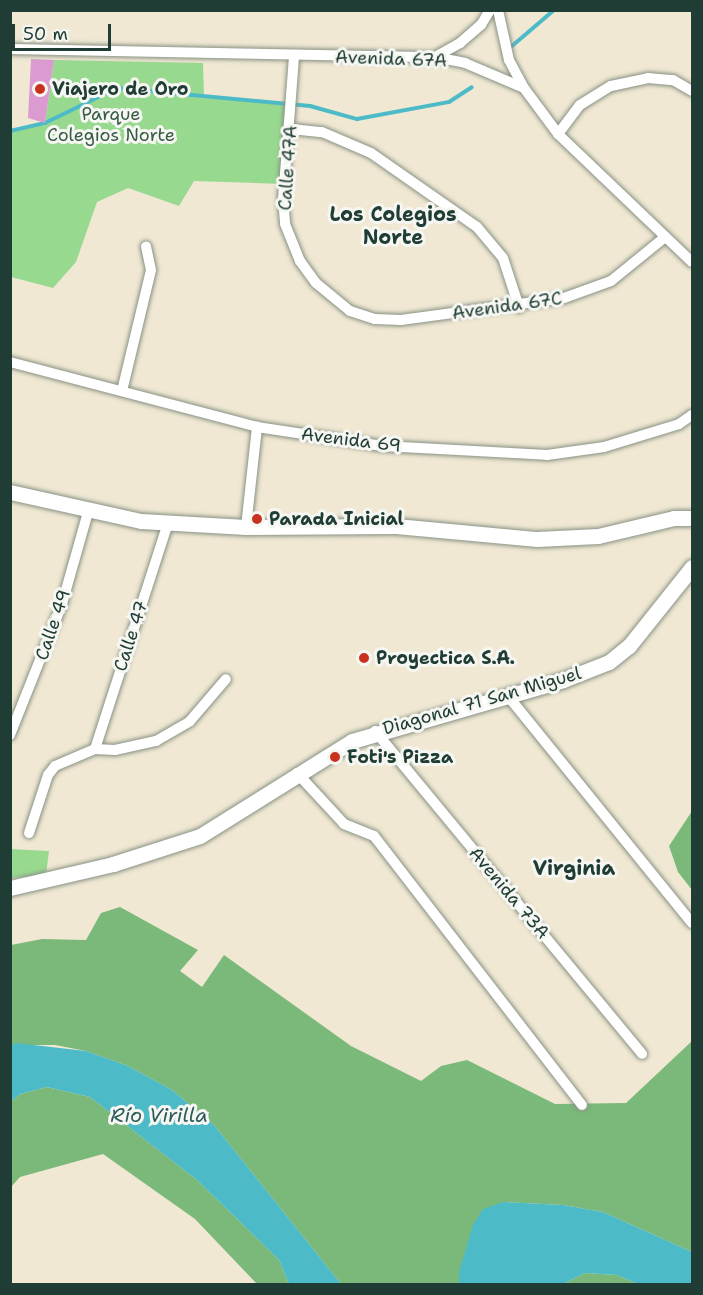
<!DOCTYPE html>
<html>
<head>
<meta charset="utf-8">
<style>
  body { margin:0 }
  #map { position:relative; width:703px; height:1295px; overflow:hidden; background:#f0e8d3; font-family:"Shantell Sans",sans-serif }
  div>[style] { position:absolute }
  .green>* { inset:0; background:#98d990 }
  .forest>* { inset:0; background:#7ab97a }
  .water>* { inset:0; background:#4dbbc7 }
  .stream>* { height:4px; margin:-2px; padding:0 2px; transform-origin:2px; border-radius:2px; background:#4dbbc7 }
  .building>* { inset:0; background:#dc9bd0 }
  .roads { filter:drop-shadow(0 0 2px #889284) drop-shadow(0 0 2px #889284) }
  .street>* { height:10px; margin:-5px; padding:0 5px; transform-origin:5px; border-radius:5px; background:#fff }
  .secondary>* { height:15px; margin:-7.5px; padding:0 7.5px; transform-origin:7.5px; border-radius:7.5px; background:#fff }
  .dots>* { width:16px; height:16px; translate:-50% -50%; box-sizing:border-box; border:3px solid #f6f6f2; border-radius:50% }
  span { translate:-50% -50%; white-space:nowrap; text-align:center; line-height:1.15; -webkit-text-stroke:6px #f6f6f2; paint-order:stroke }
  .street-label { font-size:18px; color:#1f3d34 }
  .poi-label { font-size:18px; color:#1f3d34; font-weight:700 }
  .left { translate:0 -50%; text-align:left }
  .park-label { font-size:18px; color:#375c46 }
  .neighbourhood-label { font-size:20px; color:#1f3d34; font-weight:700 }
  .water-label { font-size:20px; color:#2a5c59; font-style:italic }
  .frame { position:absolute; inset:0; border:12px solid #1f3d34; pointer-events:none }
  .scale { position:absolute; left:12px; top:24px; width:99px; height:27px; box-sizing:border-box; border:3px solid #1f3d34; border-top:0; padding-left:8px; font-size:18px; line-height:21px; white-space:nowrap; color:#1f3d34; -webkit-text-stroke:4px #f6f6f2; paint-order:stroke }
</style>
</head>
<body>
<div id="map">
  <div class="green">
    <i style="clip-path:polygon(54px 60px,203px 63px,204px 96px,289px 103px,284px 184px,194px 181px,179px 206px,128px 188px,97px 202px,76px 262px,53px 288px,11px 277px,11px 131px,45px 122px)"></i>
    <i style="clip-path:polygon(10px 849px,49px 851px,46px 875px,11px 878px)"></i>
  </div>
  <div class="forest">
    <i style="clip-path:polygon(692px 811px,692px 890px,678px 872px,669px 846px)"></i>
    <i style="clip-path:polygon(120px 907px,198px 950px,180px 971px,202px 987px,224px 955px,351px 1046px,421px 1081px,441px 1066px,467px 1060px,555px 1104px,626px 1103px,692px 1041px,692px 1252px,603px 1212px,563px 1205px,503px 1202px,459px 1272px,459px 1284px,341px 1284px,214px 1125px,172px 1090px,128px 1066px,86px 1051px,55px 1045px,11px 1045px,11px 945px,42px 939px,86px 940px,101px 913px)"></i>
    <i style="clip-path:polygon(47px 1087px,90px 1097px,197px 1180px,279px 1260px,289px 1284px,257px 1284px,195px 1219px,103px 1154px,20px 1177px,11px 1187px,11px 1102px,20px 1094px)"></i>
    <i style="clip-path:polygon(585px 1273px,617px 1275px,638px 1284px,563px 1284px)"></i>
  </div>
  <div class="water">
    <i style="clip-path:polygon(16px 1043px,86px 1051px,128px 1066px,172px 1090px,214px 1125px,341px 1284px,289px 1284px,279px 1260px,197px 1180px,90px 1097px,47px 1087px,20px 1094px,11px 1102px,11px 1045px)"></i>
    <i style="clip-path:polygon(503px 1202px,563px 1205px,603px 1212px,692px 1252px,692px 1284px,638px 1284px,617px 1275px,585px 1273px,563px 1284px,459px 1284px,459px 1272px,473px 1225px,483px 1209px)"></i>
  </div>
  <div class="stream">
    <i style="left:512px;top:46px;width:55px;rotate:-40.6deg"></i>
    <i style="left:10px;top:131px;width:36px;rotate:-13deg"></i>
    <i style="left:45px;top:123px;width:80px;rotate:-25.9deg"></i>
    <i style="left:117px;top:88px;width:194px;rotate:5.3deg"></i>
    <i style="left:310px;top:106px;width:49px;rotate:15.5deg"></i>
    <i style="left:357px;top:119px;width:94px;rotate:-10.5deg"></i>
    <i style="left:449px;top:102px;width:27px;rotate:-33deg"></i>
  </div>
  <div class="building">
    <i style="clip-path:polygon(31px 59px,54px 60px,45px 123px,28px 118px)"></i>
  </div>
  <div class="roads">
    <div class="street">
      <i style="left:498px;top:10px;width:51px;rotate:77.6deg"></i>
      <i style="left:509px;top:60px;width:32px;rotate:62deg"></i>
      <i style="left:524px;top:88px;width:57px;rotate:53.5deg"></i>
      <i style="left:558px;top:134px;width:185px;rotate:43.7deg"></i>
      <i style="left:10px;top:49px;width:425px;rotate:1.1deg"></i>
      <i style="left:435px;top:57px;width:31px;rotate:11deg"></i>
      <i style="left:465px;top:63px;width:64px;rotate:23deg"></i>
      <i style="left:294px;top:57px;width:142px;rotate:94.4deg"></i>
      <i style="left:283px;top:199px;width:25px;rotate:85deg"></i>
      <i style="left:285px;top:224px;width:40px;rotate:68deg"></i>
      <i style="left:300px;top:261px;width:27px;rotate:54deg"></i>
      <i style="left:316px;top:283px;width:44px;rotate:39.5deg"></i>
      <i style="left:350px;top:311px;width:26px;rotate:18deg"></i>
      <i style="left:375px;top:319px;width:26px;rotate:2deg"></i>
      <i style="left:401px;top:320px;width:164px;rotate:-7.7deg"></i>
      <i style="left:564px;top:298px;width:50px;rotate:-19.9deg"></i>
      <i style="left:611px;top:281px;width:70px;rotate:-39.2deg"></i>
      <i style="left:435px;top:57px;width:29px;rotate:-29deg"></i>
      <i style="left:460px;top:43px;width:28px;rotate:-41deg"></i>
      <i style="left:481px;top:25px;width:17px;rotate:-59deg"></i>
      <i style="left:291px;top:129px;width:31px;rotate:6deg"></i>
      <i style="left:322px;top:132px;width:53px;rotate:23.2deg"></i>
      <i style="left:371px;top:153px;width:129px;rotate:34.9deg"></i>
      <i style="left:477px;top:227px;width:40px;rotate:50deg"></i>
      <i style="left:503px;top:258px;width:52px;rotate:71.9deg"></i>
      <i style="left:558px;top:134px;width:36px;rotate:-53deg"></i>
      <i style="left:580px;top:105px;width:36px;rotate:-32deg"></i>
      <i style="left:611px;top:86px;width:38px;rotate:-12deg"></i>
      <i style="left:648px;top:78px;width:25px;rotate:5deg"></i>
      <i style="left:673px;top:80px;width:22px;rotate:30deg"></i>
      <i style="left:10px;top:362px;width:255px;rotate:14.7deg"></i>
      <i style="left:257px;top:427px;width:127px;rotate:8.6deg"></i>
      <i style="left:383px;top:446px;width:164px;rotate:3.1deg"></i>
      <i style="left:547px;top:455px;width:58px;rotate:-8deg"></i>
      <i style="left:604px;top:447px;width:78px;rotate:-17deg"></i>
      <i style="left:679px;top:424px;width:16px;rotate:-35deg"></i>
      <i style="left:122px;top:391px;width:124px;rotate:-76.5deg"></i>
      <i style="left:151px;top:270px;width:24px;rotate:-102deg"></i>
      <i style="left:246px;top:527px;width:101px;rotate:-83.7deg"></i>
      <i style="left:508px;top:696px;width:292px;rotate:51deg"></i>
      <i style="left:375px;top:731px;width:419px;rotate:50.4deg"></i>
      <i style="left:10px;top:735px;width:141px;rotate:-68.3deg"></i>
      <i style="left:62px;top:604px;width:96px;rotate:-74.2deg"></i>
      <i style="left:95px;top:749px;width:237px;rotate:-72.1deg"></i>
      <i style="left:297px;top:773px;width:69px;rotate:47.3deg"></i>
      <i style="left:344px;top:824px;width:32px;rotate:22deg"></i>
      <i style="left:374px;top:836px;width:340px;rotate:52.3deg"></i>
      <i style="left:29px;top:833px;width:61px;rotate:-71.9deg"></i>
      <i style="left:48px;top:775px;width:11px;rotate:-52deg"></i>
      <i style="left:55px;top:766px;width:43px;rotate:-23deg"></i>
      <i style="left:95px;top:749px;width:20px;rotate:3deg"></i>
      <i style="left:115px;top:750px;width:42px;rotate:-12.4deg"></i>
      <i style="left:156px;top:741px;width:39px;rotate:-30deg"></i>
      <i style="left:190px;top:721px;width:55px;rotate:-49.4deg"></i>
    </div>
    <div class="secondary">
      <i style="left:10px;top:492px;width:134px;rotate:12.5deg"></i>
      <i style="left:141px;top:521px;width:105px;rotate:3.3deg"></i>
      <i style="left:246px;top:527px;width:150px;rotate:-0.4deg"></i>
      <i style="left:396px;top:526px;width:142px;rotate:5.3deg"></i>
      <i style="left:537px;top:539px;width:61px;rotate:-2.8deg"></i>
      <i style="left:598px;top:536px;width:78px;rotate:-13.3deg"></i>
      <i style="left:674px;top:518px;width:18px"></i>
      <i style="left:10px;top:888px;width:106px;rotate:-13.1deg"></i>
      <i style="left:113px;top:864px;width:91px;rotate:-17.8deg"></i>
      <i style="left:200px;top:836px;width:179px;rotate:-32deg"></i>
      <i style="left:352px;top:741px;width:220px;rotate:-16.1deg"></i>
      <i style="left:563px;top:680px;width:49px;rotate:-21.4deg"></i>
      <i style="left:609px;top:662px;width:26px;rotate:-39deg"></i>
      <i style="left:629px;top:646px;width:101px;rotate:-51.4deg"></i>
    </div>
  </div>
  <div class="dots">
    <i style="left:40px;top:89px;background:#c8321e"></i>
    <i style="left:257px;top:519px;background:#c8321e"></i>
    <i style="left:364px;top:658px;background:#c8321e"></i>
    <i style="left:335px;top:757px;background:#c8321e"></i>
  </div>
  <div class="street-label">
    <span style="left:391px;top:59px;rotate:2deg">Avenida 67A</span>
    <span style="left:288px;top:168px;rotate:-86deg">Calle 47A</span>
    <span style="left:507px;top:306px;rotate:-8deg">Avenida 67C</span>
    <span style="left:351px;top:440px;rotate:7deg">Avenida 69</span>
    <span style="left:53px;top:625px;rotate:-71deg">Calle 49</span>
    <span style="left:131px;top:636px;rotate:-72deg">Calle 47</span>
    <span style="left:482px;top:701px;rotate:-16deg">Diagonal 71 San Miguel</span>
    <span style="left:509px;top:893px;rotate:50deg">Avenida 73A</span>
  </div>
  <div class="poi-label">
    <span class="left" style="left:52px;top:89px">Viajero de Oro</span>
    <span class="left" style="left:269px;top:519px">Parada Inicial</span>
    <span class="left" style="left:376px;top:658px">Proyectica S.A.</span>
    <span class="left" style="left:347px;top:757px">Foti's Pizza</span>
  </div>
  <div class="park-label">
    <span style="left:111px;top:125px">Parque<br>Colegios Norte</span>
  </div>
  <div class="neighbourhood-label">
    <span style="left:393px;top:226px">Los Colegios<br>Norte</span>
    <span style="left:574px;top:868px">Virginia</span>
  </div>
  <div class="water-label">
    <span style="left:159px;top:1115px">Río Virilla</span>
  </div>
  <div class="frame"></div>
  <div class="scale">50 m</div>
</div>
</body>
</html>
